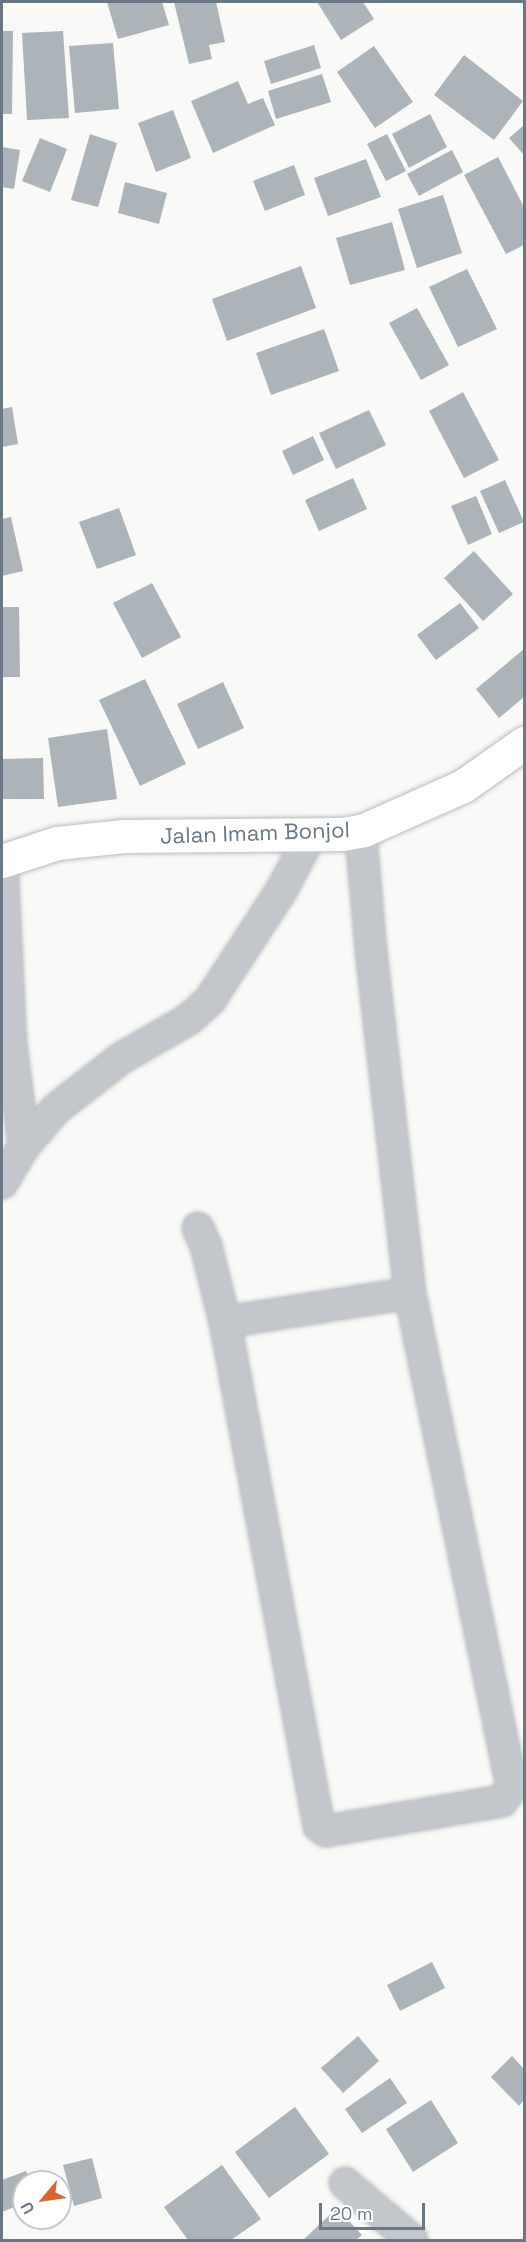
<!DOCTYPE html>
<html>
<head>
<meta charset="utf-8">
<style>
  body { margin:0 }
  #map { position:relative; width:526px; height:2242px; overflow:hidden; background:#f9f9f7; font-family:"Space Grotesk",sans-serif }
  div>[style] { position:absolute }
  .building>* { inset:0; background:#acb3b9 }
  .roads { filter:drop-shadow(0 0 2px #b8bcc0) drop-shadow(0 0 2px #b8bcc0) }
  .minor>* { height:30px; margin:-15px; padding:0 15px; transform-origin:15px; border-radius:15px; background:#c3c6ca }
  .primary>* { height:33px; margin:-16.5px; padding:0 16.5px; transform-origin:16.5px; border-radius:16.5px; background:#fff }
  span { translate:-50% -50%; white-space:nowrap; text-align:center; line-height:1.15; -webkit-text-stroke:6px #fff; paint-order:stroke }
  .street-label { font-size:22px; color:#697887 }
  .frame { position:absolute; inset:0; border:3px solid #697887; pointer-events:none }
  .north { position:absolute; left:12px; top:2170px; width:60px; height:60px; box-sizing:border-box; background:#fff; border:2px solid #c3c9cf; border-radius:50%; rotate:241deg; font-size:16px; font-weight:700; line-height:24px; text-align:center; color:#697887 }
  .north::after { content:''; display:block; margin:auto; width:21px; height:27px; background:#e05f2f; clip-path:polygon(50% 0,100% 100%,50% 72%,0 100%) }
  .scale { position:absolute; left:319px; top:2203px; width:106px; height:27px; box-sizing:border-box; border:3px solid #697887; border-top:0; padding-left:8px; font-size:18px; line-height:21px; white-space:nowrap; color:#697887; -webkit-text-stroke:4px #fff; paint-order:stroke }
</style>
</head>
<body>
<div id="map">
  <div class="building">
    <i style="clip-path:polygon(107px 2px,162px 2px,169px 25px,118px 39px)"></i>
    <i style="clip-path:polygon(174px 2px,216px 2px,225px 42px,209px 45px,212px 59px,189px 64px)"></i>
    <i style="clip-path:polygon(317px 2px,363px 2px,374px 19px,341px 40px)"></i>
    <i style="clip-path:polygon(2px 31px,13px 31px,12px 114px,2px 114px)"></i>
    <i style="clip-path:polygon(63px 31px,69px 118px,27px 120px,22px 33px)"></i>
    <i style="clip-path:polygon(113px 43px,119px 109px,75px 113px,69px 46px)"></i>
    <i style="clip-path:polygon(314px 45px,321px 68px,271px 84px,264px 61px)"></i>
    <i style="clip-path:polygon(374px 46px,413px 102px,375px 128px,337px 72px)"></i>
    <i style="clip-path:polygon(464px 55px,523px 101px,494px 140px,434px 95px)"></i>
    <i style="clip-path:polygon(322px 74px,331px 102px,276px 119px,268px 91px)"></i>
    <i style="clip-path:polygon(238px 81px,248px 104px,263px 98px,275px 125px,213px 153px,191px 101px)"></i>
    <i style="clip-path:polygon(173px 110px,191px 158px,156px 172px,138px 123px)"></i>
    <i style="clip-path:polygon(430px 114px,447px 147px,409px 168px,392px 134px)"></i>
    <i style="clip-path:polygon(524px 125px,524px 155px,509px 138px)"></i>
    <i style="clip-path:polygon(90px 134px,117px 143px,98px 207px,71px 200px)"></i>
    <i style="clip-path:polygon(387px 134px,406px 171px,386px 181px,367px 144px)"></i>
    <i style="clip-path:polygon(40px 138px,67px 149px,50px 192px,22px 181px)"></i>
    <i style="clip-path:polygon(2px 147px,20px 150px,14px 189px,2px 187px)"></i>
    <i style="clip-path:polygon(452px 150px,463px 172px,419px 196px,407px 174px)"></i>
    <i style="clip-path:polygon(498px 157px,524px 207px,524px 245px,506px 254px,464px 175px)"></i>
    <i style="clip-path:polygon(366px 159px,381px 197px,328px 216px,314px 178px)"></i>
    <i style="clip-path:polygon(294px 165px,305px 195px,265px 211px,253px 181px)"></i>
    <i style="clip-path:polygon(125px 182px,167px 193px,159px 224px,118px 213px)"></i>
    <i style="clip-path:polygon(443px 195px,462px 253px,417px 268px,398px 209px)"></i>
    <i style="clip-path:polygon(392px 222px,405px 270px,350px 285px,336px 238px)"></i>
    <i style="clip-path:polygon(301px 266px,316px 308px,227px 341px,212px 299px)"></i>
    <i style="clip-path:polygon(467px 269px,497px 329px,458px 347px,429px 287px)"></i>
    <i style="clip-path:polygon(417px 308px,449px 365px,421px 380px,389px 323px)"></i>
    <i style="clip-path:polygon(324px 329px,339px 371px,271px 395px,256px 353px)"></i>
    <i style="clip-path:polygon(463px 392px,499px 460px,464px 478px,429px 411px)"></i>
    <i style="clip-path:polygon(12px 407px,18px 444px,2px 447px,2px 409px)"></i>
    <i style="clip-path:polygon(369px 410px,386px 445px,336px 469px,319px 433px)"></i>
    <i style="clip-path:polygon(313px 436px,324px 460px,293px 475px,282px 451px)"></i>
    <i style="clip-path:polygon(353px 478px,367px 509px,319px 531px,305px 500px)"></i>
    <i style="clip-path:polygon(505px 480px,524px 522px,499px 533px,480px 491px)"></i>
    <i style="clip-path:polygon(476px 496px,492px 534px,468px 545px,451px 506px)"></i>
    <i style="clip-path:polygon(119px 508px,136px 555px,97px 569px,79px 522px)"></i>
    <i style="clip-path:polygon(11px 517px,23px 571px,2px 576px,2px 519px)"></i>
    <i style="clip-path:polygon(474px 551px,513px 594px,483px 621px,444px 578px)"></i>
    <i style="clip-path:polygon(152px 583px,181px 637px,142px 658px,113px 603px)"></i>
    <i style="clip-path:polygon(460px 603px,479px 628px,436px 660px,417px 635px)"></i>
    <i style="clip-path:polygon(2px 607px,19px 607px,20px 677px,2px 677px)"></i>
    <i style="clip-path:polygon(524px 649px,524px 697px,499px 718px,476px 689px)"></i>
    <i style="clip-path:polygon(145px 679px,186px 764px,140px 786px,99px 700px)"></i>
    <i style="clip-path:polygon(223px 682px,244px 728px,198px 749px,177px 704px)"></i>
    <i style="clip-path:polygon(107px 729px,117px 799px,58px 807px,48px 738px)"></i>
    <i style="clip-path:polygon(43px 758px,44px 799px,2px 799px,2px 759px)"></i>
    <i style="clip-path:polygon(432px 1962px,445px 1988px,400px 2011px,387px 1985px)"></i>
    <i style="clip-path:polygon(358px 2036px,379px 2061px,343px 2093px,321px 2068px)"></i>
    <i style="clip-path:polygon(512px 2056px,524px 2069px,524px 2100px,519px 2106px,491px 2077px)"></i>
    <i style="clip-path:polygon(390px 2078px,407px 2103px,362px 2133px,345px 2109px)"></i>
    <i style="clip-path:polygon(431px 2100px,458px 2143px,413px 2172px,386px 2129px)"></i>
    <i style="clip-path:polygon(295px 2107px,329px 2154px,269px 2198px,235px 2152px)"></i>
    <i style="clip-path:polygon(92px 2158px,102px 2198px,74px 2206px,63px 2165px)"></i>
    <i style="clip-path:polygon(222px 2165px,261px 2219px,231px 2240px,188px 2240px,164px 2207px)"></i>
    <i style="clip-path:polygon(26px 2171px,31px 2182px,24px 2182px,24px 2203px,2px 2212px,2px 2180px)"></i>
    <i style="clip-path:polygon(337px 2208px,362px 2235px,356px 2240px,303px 2240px)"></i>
  </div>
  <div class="roads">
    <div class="minor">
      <i style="left:2px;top:860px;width:184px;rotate:87.2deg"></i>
      <i style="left:11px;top:1044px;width:103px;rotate:82.7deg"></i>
      <i style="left:2px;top:1183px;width:43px;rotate:-59.3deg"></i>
      <i style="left:24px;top:1146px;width:49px;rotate:-49.1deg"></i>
      <i style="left:56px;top:1109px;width:81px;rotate:-38deg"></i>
      <i style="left:120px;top:1059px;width:80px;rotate:-30.1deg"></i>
      <i style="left:189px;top:1019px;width:28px;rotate:-42deg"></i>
      <i style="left:210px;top:1000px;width:130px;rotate:-56.9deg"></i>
      <i style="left:281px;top:891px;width:66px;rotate:-61.9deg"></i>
      <i style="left:198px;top:1228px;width:20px;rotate:66deg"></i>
      <i style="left:206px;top:1246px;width:78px;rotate:76deg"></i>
      <i style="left:225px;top:1322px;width:513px;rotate:79.44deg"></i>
      <i style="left:319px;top:1826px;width:9px;rotate:36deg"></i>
      <i style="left:326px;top:1831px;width:179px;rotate:-9.7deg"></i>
      <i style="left:502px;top:1801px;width:17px;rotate:-54deg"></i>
      <i style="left:512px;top:1787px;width:504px;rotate:-101.67deg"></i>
      <i style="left:410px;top:1293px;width:345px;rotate:-96.5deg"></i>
      <i style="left:371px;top:950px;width:102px;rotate:-95deg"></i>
      <i style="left:362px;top:848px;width:18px;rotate:-84deg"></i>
      <i style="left:225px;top:1322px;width:187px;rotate:-8.9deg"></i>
      <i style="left:345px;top:2183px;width:88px;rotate:40.4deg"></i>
    </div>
    <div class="primary">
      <i style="left:2px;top:861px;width:58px;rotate:-18.1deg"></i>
      <i style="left:57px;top:843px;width:67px;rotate:-6deg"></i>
      <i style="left:124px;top:836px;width:218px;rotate:-0.5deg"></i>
      <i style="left:342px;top:834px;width:22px;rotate:-10deg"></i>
      <i style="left:364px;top:830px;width:108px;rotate:-24deg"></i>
      <i style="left:463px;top:786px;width:75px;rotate:-35.2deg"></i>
    </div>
  </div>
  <div class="street-label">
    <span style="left:255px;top:833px;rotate:-2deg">Jalan Imam Bonjol</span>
  </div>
  <div class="frame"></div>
  <div class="north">U</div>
  <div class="scale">20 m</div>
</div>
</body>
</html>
